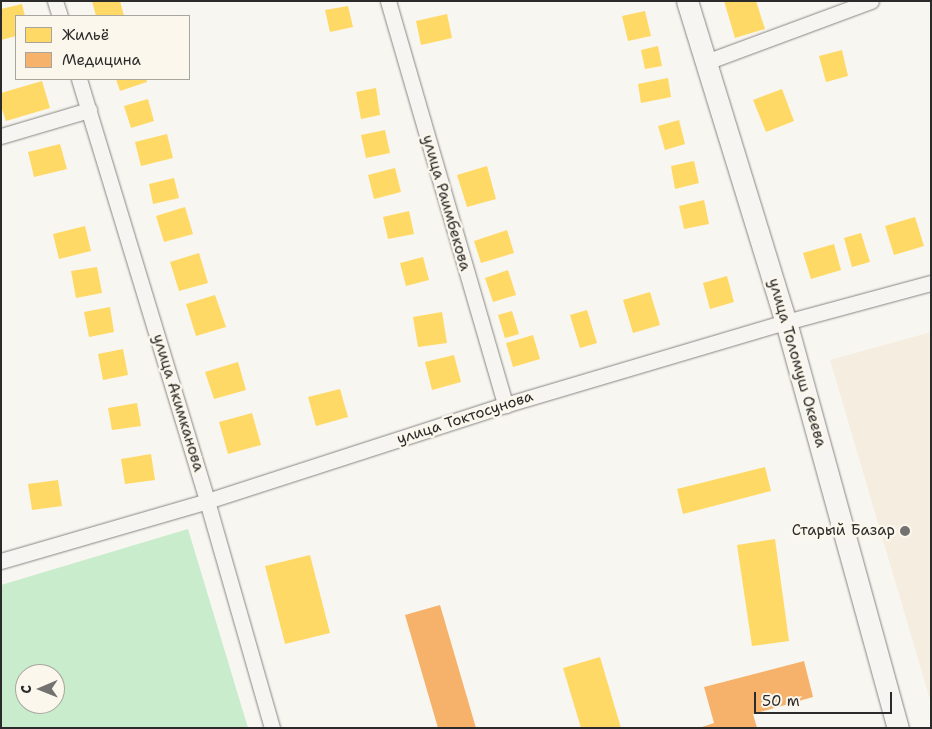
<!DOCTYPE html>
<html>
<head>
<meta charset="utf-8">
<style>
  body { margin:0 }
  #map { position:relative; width:932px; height:729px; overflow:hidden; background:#f8f6f0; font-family:"Shantell Sans",sans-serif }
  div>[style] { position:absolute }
  .built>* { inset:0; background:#f5eddf }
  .green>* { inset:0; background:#c8eccc }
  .homes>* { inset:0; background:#ffd966 }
  .health>* { inset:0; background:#f6b26b }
  .roads { filter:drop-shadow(0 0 1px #878684) drop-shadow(0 0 1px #878684) }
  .street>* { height:15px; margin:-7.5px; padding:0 7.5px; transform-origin:7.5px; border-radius:7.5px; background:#f6f5f1 }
  .secondary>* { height:21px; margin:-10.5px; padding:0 10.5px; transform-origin:10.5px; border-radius:10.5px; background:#f6f5f1 }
  .dots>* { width:14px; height:14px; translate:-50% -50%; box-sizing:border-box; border:2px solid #fbf7ec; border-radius:50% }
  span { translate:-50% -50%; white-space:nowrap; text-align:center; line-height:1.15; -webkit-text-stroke:5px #fbf7ec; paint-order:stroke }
  .street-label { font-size:15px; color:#2b2b2b }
  .poi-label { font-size:15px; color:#2b2b2b }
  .right { translate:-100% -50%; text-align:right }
  .frame { position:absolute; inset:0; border:2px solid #2b2b2b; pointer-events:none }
  .legend { position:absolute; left:15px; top:15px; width:175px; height:65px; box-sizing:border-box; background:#fbf7ec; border:1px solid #a8a59f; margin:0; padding:6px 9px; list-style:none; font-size:15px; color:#2b2b2b }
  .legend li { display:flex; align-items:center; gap:10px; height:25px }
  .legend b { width:25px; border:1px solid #a8a59f }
  .north { position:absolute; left:15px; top:664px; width:50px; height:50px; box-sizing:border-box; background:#fbf7ec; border:1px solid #a8a59f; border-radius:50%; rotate:269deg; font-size:14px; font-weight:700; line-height:20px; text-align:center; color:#2b2b2b }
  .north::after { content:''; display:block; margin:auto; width:18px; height:22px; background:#737270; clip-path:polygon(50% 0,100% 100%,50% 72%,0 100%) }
  .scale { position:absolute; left:754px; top:692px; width:138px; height:22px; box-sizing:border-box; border:2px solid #2b2b2b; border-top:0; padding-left:6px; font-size:15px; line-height:18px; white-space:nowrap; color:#2b2b2b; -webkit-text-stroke:4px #fbf7ec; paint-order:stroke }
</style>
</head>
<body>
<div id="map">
  <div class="built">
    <i style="clip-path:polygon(931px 332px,931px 703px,830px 360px)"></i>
  </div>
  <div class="green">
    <i style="clip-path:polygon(evenodd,188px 529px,248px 728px,1px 728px,1px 585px,188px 529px,25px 674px,55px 674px,55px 704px,25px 704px,25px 674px)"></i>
  </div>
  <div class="homes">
    <i style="clip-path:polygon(92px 1px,120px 1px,124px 16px,96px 16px)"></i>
    <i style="clip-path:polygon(724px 1px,756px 1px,765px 29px,735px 38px)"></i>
    <i style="clip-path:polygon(22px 4px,25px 16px,16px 16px,16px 36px,1px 40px,1px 9px)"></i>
    <i style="clip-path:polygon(348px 6px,353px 27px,330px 32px,325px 10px)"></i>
    <i style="clip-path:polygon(645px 11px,651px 36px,628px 41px,622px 16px)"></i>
    <i style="clip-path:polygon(447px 14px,452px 38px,421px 45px,416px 21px)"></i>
    <i style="clip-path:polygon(658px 46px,662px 66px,645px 69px,641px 50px)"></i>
    <i style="clip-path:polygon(842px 50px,848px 76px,826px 82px,819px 56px)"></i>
    <i style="clip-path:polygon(668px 78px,671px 97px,641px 103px,638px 84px)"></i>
    <i style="clip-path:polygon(116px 79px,146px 79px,147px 82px,120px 91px)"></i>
    <i style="clip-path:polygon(42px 81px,50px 108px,6px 121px,1px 106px,1px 93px)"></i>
    <i style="clip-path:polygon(376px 88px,380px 115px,361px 119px,356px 92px)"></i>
    <i style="clip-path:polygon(782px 89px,794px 121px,766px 132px,753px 100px)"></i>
    <i style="clip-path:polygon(148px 99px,154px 121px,131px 128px,124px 106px)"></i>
    <i style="clip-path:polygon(679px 120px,685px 144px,665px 150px,658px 126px)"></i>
    <i style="clip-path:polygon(385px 130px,390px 153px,366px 158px,361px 135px)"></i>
    <i style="clip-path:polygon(167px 134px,173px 158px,141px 166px,135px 142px)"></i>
    <i style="clip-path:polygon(60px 144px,67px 169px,34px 177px,28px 152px)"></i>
    <i style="clip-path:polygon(694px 161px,699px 183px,675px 189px,671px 166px)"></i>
    <i style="clip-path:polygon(487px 166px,496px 199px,467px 207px,457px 175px)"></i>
    <i style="clip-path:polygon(395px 168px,401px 192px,374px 199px,368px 175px)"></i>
    <i style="clip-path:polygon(174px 178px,179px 198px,153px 204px,149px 184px)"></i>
    <i style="clip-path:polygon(704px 200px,709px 224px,684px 229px,679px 206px)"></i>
    <i style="clip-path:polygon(185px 207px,193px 234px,164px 242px,156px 216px)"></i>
    <i style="clip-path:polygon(409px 211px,414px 234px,388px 239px,383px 217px)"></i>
    <i style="clip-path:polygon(915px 217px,924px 246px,894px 255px,885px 226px)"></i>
    <i style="clip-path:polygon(85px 226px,91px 251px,59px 259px,53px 234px)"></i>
    <i style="clip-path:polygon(507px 230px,514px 253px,481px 263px,474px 241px)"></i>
    <i style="clip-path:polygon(861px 233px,870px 262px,852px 267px,844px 238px)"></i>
    <i style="clip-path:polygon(834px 244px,841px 270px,811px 279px,803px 253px)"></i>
    <i style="clip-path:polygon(199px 253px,208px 283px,179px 291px,170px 262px)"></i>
    <i style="clip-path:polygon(423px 257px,429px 280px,406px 286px,400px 263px)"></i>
    <i style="clip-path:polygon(97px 267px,102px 293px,76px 298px,71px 271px)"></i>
    <i style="clip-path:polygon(508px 270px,516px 295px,493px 302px,485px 278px)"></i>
    <i style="clip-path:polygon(727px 276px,734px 302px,710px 309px,703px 283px)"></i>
    <i style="clip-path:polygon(650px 292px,660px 325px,633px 333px,623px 300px)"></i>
    <i style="clip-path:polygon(215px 295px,226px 327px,196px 336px,186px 304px)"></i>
    <i style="clip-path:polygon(110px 307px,114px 332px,89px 337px,84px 312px)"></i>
    <i style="clip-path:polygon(587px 310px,597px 343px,580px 348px,570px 315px)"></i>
    <i style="clip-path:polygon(512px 311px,519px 334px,505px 338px,498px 315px)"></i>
    <i style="clip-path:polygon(442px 312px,447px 343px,418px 347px,413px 317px)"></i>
    <i style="clip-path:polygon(533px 335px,540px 359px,513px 367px,506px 343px)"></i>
    <i style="clip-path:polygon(123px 349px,128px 375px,103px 380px,98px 354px)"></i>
    <i style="clip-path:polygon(454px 355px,461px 382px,432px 390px,425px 362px)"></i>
    <i style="clip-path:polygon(238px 362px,246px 390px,214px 399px,205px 372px)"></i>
    <i style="clip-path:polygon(340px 389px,348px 417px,316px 426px,308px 397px)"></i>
    <i style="clip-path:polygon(137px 403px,141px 426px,112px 430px,108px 408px)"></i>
    <i style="clip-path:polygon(252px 413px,261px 445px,228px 454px,219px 422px)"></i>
    <i style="clip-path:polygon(151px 454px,155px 480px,125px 484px,121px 459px)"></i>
    <i style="clip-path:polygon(765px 467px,771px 491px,683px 514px,677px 489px)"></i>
    <i style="clip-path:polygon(58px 480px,62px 506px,32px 510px,28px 484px)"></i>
    <i style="clip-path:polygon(775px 539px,789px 641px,752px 646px,737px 545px)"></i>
    <i style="clip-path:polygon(310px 555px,330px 633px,285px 644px,265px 566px)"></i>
    <i style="clip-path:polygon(600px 657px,621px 728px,581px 728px,563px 668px)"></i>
  </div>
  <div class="health">
    <i style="clip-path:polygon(440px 605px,476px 728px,438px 728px,405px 615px)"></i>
    <i style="clip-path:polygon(804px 661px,813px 697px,753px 714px,757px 728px,699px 728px,714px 723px,704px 687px)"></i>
  </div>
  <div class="roads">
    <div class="street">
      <i style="left:55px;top:1px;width:16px;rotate:72deg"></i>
      <i style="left:388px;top:1px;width:421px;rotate:73.8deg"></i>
      <i style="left:706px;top:62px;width:176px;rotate:-20.3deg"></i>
      <i style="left:79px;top:79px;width:441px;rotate:73.1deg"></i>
      <i style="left:207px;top:501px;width:236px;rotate:74deg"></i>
      <i style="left:1px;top:136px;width:92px;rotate:-16.5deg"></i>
      <i style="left:1px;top:561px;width:215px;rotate:-16.2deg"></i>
      <i style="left:207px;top:501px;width:313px;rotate:-17.9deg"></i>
      <i style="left:505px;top:405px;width:293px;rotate:-16.5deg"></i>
      <i style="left:786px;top:322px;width:150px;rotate:-15.1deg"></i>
    </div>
    <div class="secondary">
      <i style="left:687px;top:1px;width:336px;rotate:72.9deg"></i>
      <i style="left:786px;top:322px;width:421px;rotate:74.6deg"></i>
    </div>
  </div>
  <div class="dots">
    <i style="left:905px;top:531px;background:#737270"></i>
  </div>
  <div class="street-label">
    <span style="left:446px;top:203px;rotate:74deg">улица Раимбекова</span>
    <span style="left:797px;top:363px;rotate:74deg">улица Толомуш Океева</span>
    <span style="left:178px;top:403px;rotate:73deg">улица Акимканова</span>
    <span style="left:465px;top:418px;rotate:-18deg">улица Токтосунова</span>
  </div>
  <div class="poi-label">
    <span class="right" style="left:895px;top:531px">Старый Базар</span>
  </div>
  <div class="frame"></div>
  <ul class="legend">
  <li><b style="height:14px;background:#ffd966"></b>Жильё</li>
  <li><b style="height:14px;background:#f6b26b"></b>Медицина</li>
  </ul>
  <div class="north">С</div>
  <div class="scale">50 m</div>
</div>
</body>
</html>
